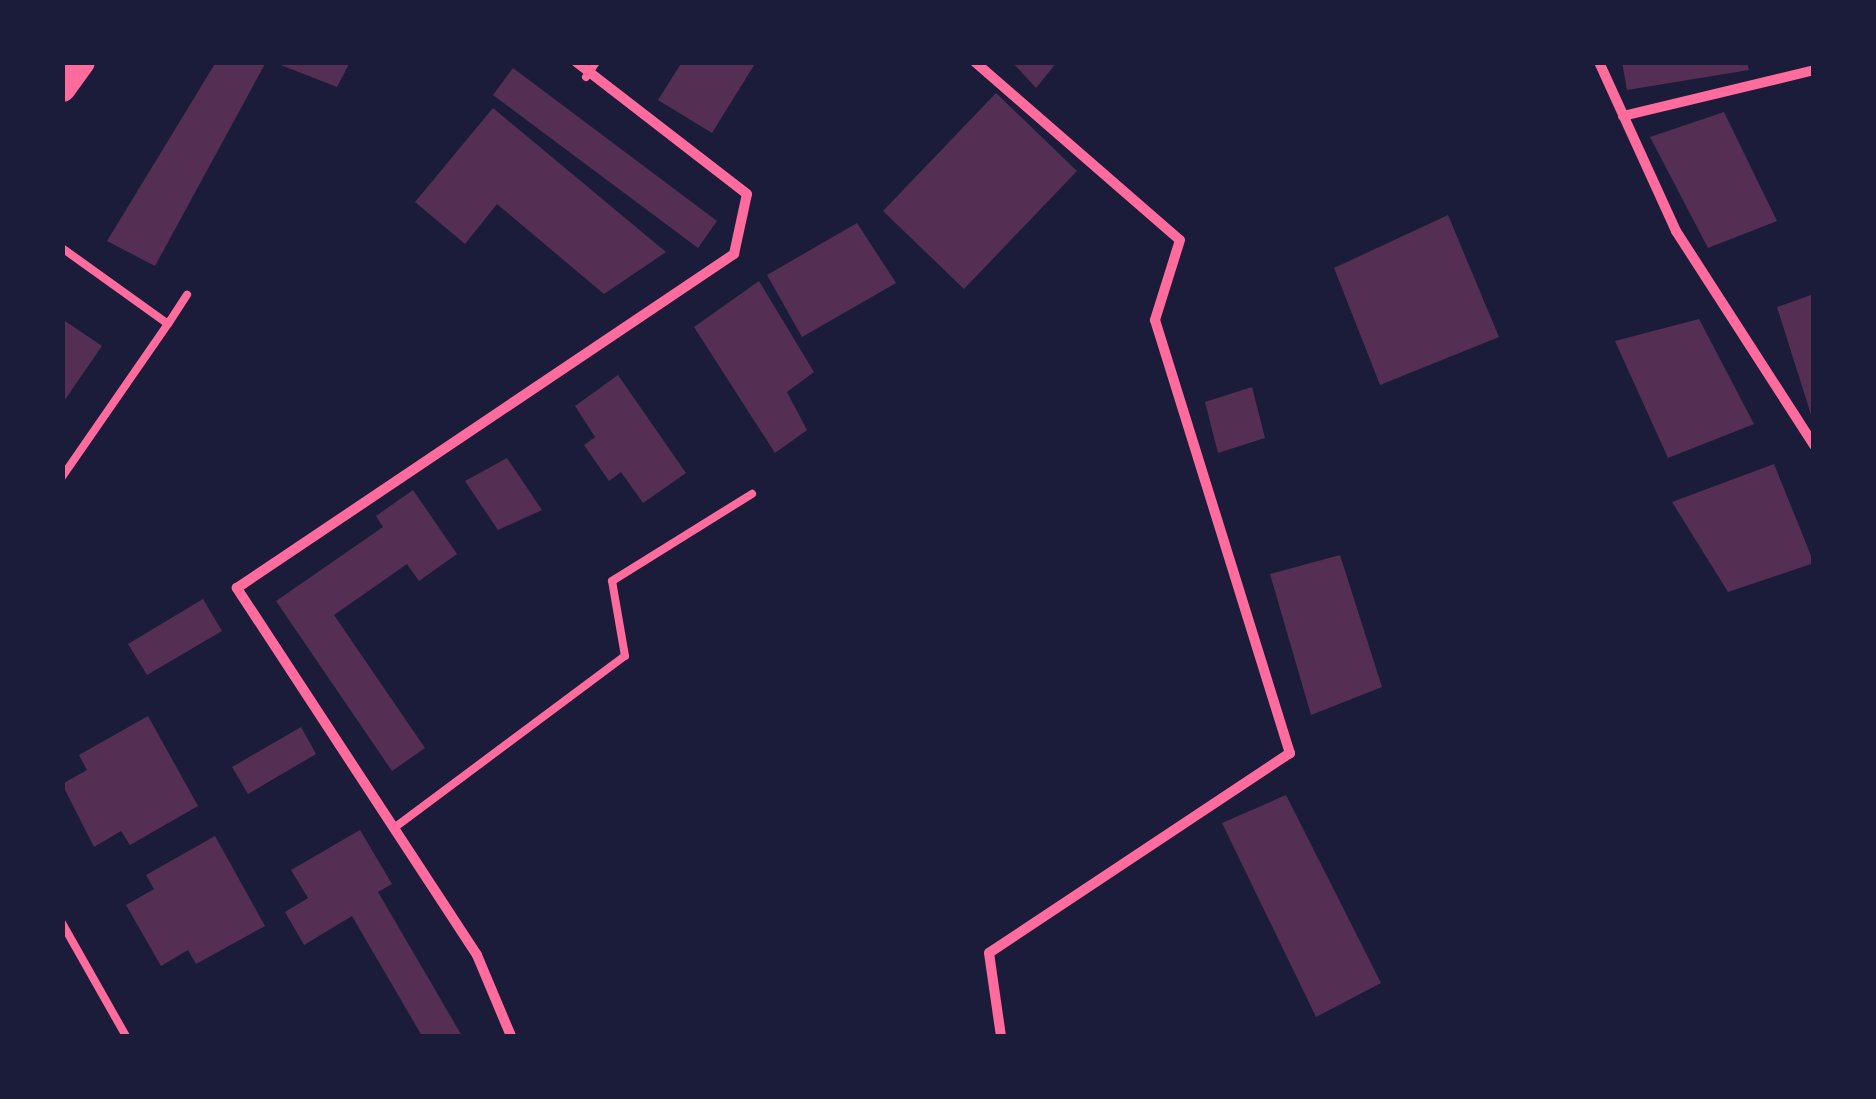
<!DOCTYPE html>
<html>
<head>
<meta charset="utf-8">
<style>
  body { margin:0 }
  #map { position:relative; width:1876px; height:1099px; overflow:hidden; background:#1b1b3a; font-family:"Noto Sans",sans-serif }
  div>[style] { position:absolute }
  .building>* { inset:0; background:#542f53 }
  .service>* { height:8px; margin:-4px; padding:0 4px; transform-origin:4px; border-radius:4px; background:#ff6b9d }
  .minor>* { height:10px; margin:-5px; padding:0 5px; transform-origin:5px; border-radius:5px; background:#ff6b9d }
  .trunk>* { height:28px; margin:-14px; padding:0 14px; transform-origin:14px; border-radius:14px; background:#ff6b9d }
  span { translate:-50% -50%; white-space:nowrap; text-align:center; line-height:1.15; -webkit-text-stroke:8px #1b1b3a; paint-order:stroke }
  .frame { position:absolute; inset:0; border:65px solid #1b1b3a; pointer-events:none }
</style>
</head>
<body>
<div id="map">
  <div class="building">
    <i style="clip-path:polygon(216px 62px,266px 62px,155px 266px,107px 241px)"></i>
    <i style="clip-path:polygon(273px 62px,350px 62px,337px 87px)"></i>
    <i style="clip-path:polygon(682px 62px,756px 62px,712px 133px,658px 100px)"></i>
    <i style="clip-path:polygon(1012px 62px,1057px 62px,1036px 88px)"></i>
    <i style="clip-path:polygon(1622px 62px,1747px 62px,1749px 70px,1627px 90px)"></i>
    <i style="clip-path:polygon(513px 68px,717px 221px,698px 248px,493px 95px)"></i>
    <i style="clip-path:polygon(996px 93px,1077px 171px,964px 289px,883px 211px)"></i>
    <i style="clip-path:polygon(493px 108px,666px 252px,604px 294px,497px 204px,465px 244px,415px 202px)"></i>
    <i style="clip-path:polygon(1724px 112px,1777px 221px,1708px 248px,1650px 137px)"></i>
    <i style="clip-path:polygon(1448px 215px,1499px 337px,1380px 385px,1334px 268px)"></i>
    <i style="clip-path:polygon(857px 223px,896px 283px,802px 337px,767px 275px)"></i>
    <i style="clip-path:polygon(759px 281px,814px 372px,787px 392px,807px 430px,775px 453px,694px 327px)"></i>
    <i style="clip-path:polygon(1814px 294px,1814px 421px,1813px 421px,1777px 307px)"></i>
    <i style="clip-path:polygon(62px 319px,102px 346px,62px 404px)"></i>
    <i style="clip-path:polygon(1699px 319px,1754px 424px,1668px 458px,1615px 341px)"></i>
    <i style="clip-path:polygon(618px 375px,686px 473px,643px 503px,621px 472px,609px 481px,584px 445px,595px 437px,575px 406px)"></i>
    <i style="clip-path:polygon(1252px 387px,1265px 438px,1218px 453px,1205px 402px)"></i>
    <i style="clip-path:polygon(507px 458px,542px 510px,498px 530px,465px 481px)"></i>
    <i style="clip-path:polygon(1774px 464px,1814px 563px,1728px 592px,1672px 502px)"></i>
    <i style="clip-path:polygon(413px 490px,457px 554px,419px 581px,407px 564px,334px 615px,425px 748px,392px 771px,276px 601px,383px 527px,376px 516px)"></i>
    <i style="clip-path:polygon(1340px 555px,1382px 687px,1311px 715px,1270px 574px)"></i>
    <i style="clip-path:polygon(203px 599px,222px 631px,147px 675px,128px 644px)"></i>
    <i style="clip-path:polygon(148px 716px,198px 806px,130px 845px,121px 831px,94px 847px,62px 784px,87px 770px,79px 755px)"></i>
    <i style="clip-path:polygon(301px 727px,316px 754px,248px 794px,232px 767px)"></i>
    <i style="clip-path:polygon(1286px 795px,1381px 983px,1316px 1017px,1222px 823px)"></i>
    <i style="clip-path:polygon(360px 830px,392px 884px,378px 892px,462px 1036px,422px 1036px,352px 916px,304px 945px,285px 912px,308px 898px,291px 870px)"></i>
    <i style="clip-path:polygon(215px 836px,265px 926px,196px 964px,188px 950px,161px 966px,126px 905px,154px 889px,146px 875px)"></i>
  </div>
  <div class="service">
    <i style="left:586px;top:77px;width:18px;rotate:-56deg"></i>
    <i style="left:62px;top:248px;width:130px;rotate:35.6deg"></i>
    <i style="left:168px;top:324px;width:35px;rotate:-57deg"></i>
    <i style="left:62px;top:477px;width:186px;rotate:-55.3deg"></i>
    <i style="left:394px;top:828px;width:288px;rotate:-36.7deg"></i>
    <i style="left:625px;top:656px;width:76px;rotate:-99.8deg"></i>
    <i style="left:612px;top:581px;width:165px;rotate:-31.9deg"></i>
    <i style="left:62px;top:923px;width:130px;rotate:60.5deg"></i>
  </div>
  <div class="minor">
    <i style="left:975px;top:62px;width:271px;rotate:41deg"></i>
    <i style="left:1180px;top:240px;width:84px;rotate:107.4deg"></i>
    <i style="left:1155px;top:320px;width:454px;rotate:72.7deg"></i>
    <i style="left:1290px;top:753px;width:361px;rotate:146.4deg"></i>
    <i style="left:989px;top:953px;width:84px;rotate:81.8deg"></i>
    <i style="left:1599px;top:62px;width:186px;rotate:65.5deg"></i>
    <i style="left:1676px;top:231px;width:255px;rotate:57.2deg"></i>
    <i style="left:1623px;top:116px;width:196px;rotate:-13.5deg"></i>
    <i style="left:511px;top:1036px;width:88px;rotate:-112.8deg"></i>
    <i style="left:477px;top:955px;width:439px;rotate:-123.2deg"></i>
    <i style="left:237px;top:588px;width:599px;rotate:-33.9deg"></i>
    <i style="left:734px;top:254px;width:61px;rotate:-77.8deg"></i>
    <i style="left:747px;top:194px;width:216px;rotate:-142.3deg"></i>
  </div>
  <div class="trunk">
    <i style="left:62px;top:88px;width:32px;rotate:-54deg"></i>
  </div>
  <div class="frame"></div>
</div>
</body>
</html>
